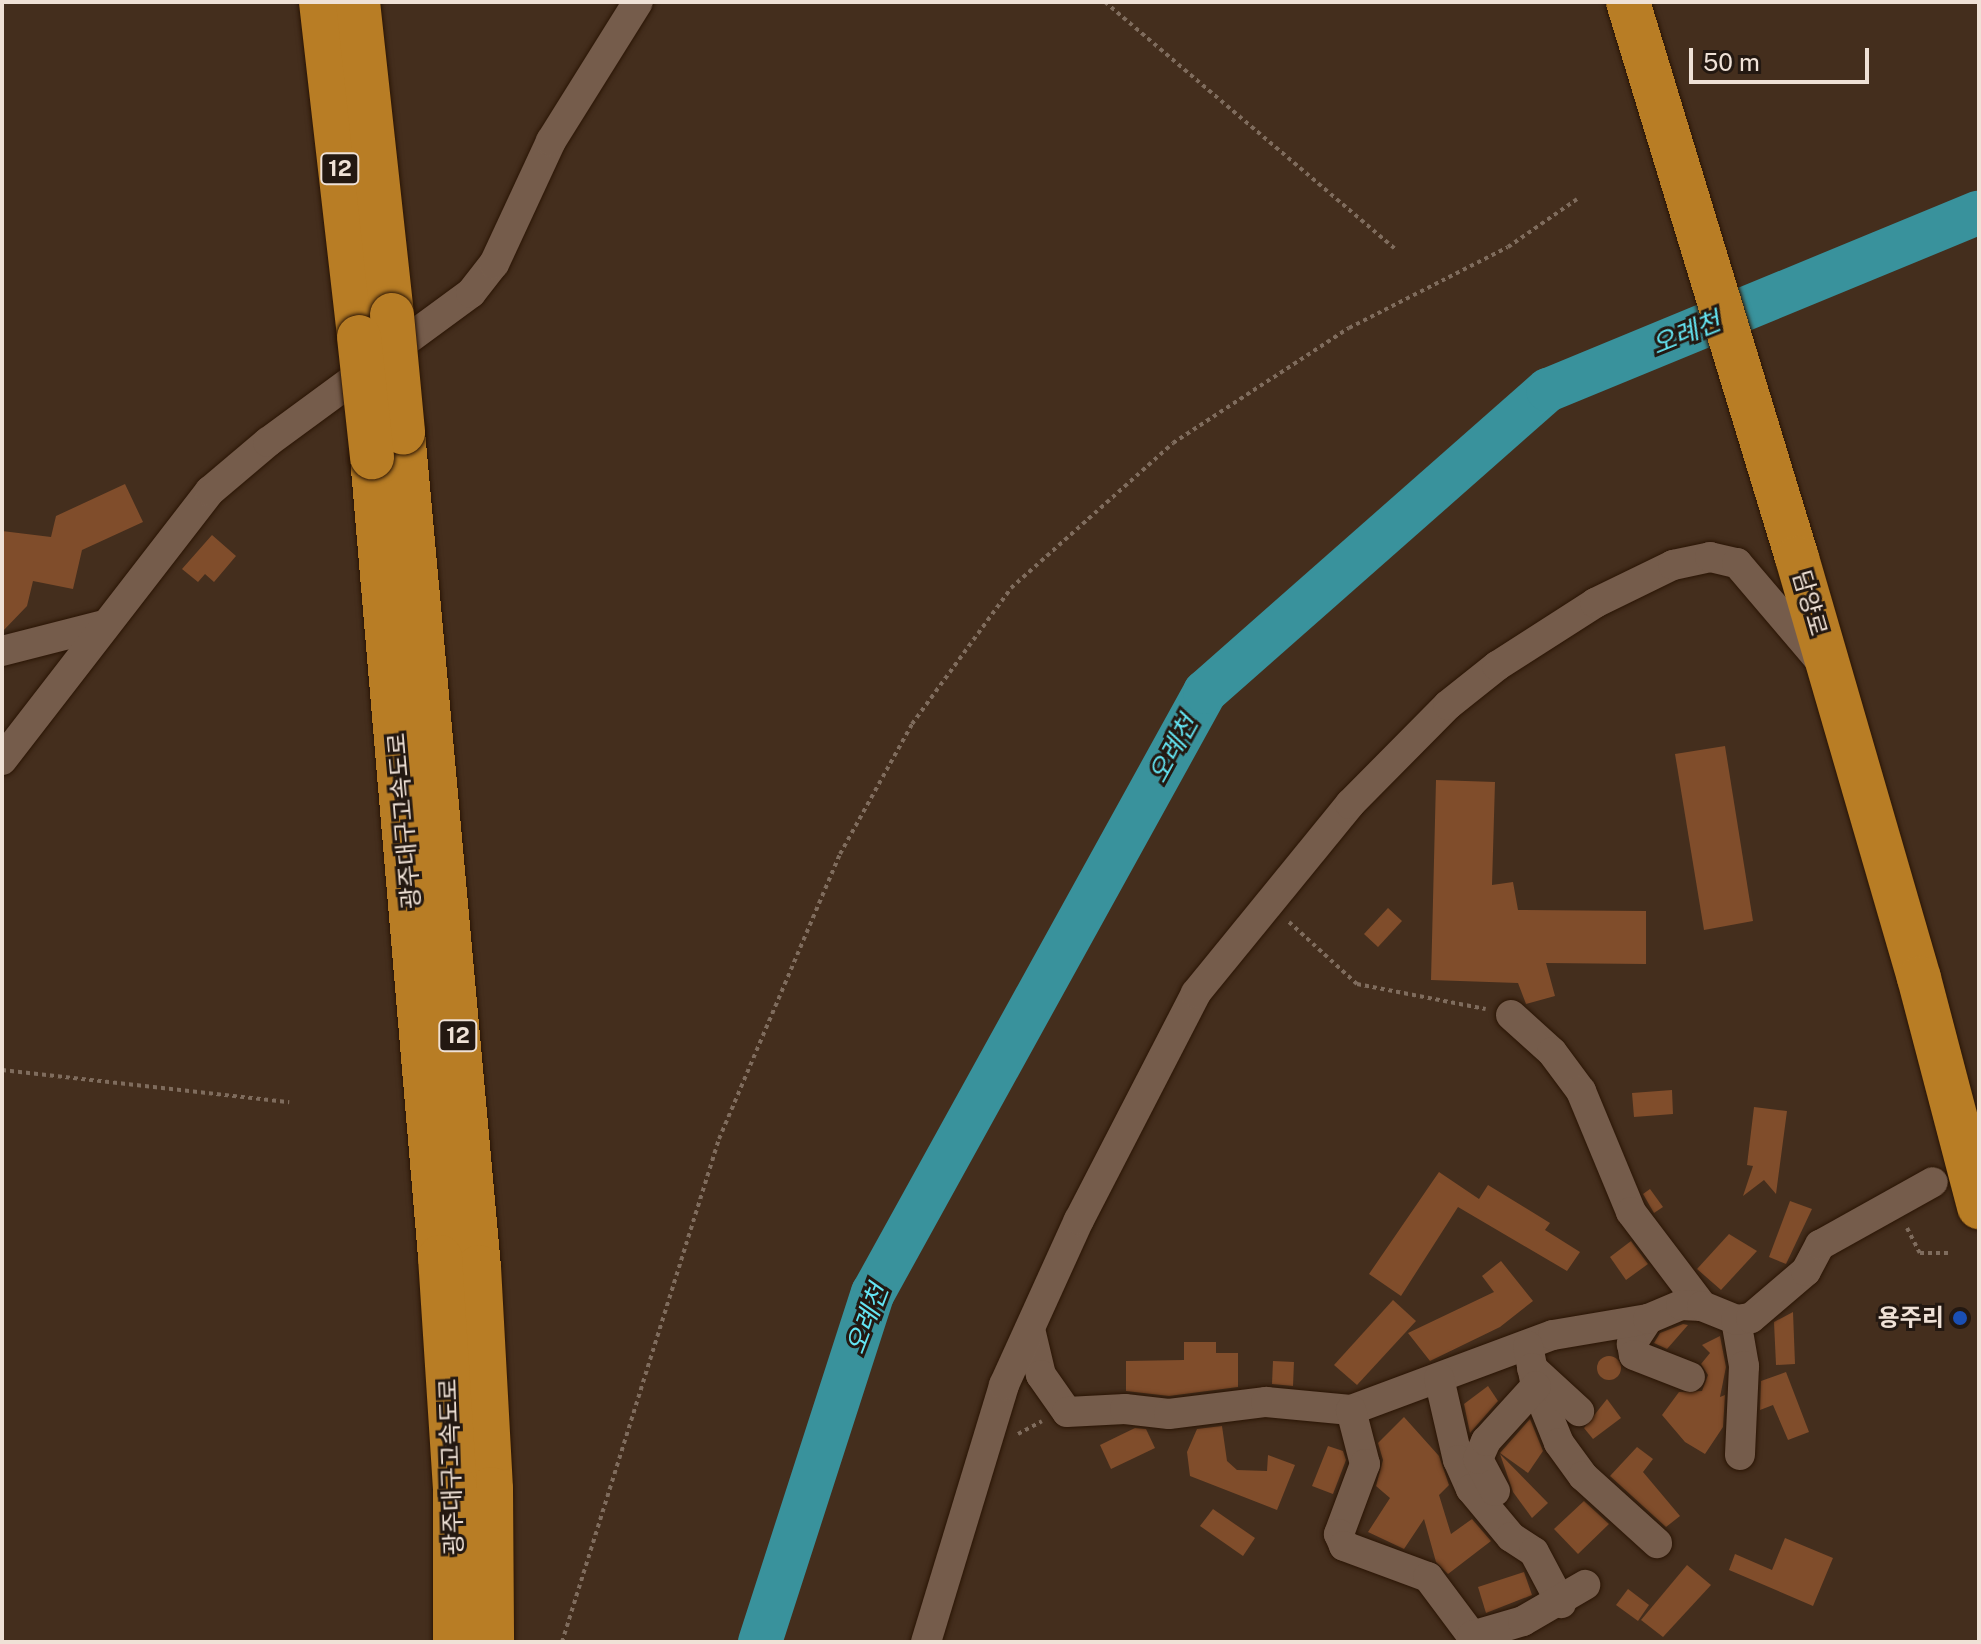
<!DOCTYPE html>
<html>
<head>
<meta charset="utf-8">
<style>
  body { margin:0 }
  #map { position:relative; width:1981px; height:1644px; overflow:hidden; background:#442e1d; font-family:"Public Sans","Noto Sans KR",sans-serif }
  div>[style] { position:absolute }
  .river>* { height:44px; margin:-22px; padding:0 22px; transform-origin:22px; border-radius:22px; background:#39929c }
  .building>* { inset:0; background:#804d2b }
  .round { border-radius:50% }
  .path>* { height:4px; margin-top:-2px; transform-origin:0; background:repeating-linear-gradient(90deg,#7f6c5d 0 4px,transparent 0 8px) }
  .roads { filter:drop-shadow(0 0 2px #2a1505) drop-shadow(0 0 2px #2a1505) }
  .minor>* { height:30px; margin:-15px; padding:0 15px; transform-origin:15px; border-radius:15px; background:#755c4b }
  .highway>* { height:44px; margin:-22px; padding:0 22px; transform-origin:22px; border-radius:22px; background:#b87d25 }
  .bridges { filter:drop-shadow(0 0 2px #2a1505) drop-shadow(0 0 2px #2a1505) }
  .highway-bridge>* { height:44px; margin:-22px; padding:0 22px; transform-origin:22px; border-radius:22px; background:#b87d25 }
  .dots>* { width:22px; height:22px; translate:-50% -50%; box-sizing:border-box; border:4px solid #231811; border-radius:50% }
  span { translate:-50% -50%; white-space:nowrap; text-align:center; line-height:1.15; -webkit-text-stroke:6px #231811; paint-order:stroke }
  .shield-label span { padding:2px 6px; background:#231811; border:2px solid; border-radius:6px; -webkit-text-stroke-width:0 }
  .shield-label { font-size:22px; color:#efe1d6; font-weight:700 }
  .street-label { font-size:24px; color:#efe1d6 }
  .poi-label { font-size:24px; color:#efe1d6; font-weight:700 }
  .right { translate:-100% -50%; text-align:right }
  .water-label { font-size:26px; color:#64e5f3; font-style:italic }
  .frame { position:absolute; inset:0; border:4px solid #efe1d6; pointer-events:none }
  .scale { position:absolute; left:1689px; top:48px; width:180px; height:36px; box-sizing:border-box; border:4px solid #efe1d6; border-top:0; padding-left:10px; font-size:24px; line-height:28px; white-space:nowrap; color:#efe1d6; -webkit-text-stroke:6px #231811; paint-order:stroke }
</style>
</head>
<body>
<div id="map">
  <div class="river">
    <i style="left:760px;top:1642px;width:367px;rotate:-72.1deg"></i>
    <i style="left:873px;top:1293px;width:687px;rotate:-61.08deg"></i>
    <i style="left:1205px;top:692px;width:457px;rotate:-41.4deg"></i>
    <i style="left:1548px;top:390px;width:466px;rotate:-22.4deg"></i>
  </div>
  <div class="building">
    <i style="clip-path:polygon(125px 484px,143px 522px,82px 550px,73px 589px,33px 581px,27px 606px,2px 632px,2px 531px,51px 537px,56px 516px)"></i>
    <i style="clip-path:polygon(212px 535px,236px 556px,214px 582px,205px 574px,198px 582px,182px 569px)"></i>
    <i style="clip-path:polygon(1725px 746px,1753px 921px,1704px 930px,1675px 754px)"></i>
    <i style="clip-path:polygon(1436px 780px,1495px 782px,1492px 885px,1513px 882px,1518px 910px,1646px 911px,1646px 964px,1546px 963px,1555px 996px,1526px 1004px,1518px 983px,1431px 980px)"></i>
    <i style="clip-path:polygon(1388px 908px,1402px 921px,1378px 947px,1364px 934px)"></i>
    <i style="clip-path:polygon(1672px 1090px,1673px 1114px,1634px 1117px,1632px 1093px)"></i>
    <i style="clip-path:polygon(1754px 1107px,1787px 1111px,1776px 1194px,1764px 1180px,1743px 1196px,1753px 1166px,1747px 1165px)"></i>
    <i style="clip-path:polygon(1439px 1172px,1479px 1199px,1488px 1185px,1550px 1223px,1545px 1230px,1580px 1252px,1567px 1271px,1458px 1207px,1401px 1296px,1369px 1274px)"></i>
    <i style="clip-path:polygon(1650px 1189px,1663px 1207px,1654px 1213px,1643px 1194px)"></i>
    <i style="clip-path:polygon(1790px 1201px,1812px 1209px,1786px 1264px,1769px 1257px)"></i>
    <i style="clip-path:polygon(1729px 1234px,1757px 1251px,1721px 1290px,1697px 1269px)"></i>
    <i style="clip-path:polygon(1631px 1241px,1648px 1264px,1626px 1280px,1610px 1257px)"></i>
    <i style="clip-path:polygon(1501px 1261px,1533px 1301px,1500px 1327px,1430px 1361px,1408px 1333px,1494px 1292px,1482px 1276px)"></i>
    <i style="clip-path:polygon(1393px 1300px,1416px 1321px,1357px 1385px,1334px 1365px)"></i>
    <i style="clip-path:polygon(1793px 1312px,1795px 1364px,1776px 1365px,1774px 1322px)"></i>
    <i style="clip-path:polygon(1683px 1324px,1688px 1325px,1667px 1349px,1654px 1343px,1660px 1333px)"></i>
    <i style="clip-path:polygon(1720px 1336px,1726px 1367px,1720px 1397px,1725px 1395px,1723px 1427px,1705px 1454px,1685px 1442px,1662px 1415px,1679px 1392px,1702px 1391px,1708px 1375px,1701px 1364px,1710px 1353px,1702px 1345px)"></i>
    <i style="clip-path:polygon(1184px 1342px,1216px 1342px,1216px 1353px,1238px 1353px,1238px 1387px,1169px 1396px,1126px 1391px,1126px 1361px,1184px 1360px)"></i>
    <i class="round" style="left:1597px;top:1356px;width:24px;height:24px"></i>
    <i style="clip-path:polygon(1273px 1361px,1294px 1362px,1293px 1386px,1272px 1384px)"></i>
    <i style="clip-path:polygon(1786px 1372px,1809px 1432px,1788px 1440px,1773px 1405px,1760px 1410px,1761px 1381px)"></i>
    <i style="clip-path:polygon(1488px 1386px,1498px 1401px,1470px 1433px,1464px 1404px)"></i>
    <i style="clip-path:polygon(1607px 1399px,1621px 1418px,1593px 1439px,1584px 1428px)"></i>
    <i style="clip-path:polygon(1404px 1417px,1439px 1456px,1449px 1485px,1439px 1495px,1451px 1534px,1472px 1519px,1491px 1541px,1448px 1574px,1436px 1562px,1424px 1519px,1404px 1549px,1368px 1532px,1390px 1498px,1376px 1486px,1383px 1460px,1378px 1443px)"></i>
    <i style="clip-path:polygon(1530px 1419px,1543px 1451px,1528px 1473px,1500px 1453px)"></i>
    <i style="clip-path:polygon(1222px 1426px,1227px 1461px,1237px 1470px,1267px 1471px,1268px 1455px,1295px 1465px,1277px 1510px,1190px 1476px,1187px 1452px,1197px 1429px)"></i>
    <i style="clip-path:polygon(1135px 1428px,1146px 1429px,1155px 1448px,1111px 1469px,1100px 1445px)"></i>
    <i style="clip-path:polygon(1328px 1446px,1343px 1451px,1346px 1460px,1333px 1494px,1312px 1486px)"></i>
    <i style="clip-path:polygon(1637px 1447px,1653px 1459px,1643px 1472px,1680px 1516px,1666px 1527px,1610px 1476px)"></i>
    <i style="clip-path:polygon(1500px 1454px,1548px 1503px,1532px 1518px,1513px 1492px)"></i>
    <i style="clip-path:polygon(1584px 1501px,1609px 1524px,1578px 1554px,1554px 1529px)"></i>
    <i style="clip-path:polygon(1213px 1509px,1255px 1538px,1243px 1556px,1200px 1526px)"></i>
    <i style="clip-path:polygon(1785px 1538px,1833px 1558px,1813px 1606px,1729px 1570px,1735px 1554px,1772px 1570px)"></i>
    <i style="clip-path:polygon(1687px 1565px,1711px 1585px,1663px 1637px,1641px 1620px)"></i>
    <i style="clip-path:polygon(1524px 1572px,1532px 1595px,1486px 1613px,1478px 1587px)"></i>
    <i style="clip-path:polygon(1628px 1589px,1649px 1605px,1638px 1621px,1616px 1605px)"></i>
  </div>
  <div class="path">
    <i style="left:1105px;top:2px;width:380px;rotate:40.4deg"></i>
    <i style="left:1289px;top:922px;width:92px;rotate:42.4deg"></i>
    <i style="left:1357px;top:984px;width:131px;rotate:11deg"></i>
    <i style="left:2px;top:1070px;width:289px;rotate:6.4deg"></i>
    <i style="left:1907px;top:1228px;width:28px;rotate:63deg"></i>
    <i style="left:1920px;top:1253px;width:29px"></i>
    <i style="left:1018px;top:1434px;width:27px;rotate:-28deg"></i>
    <i style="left:562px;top:1642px;width:527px;rotate:-72.67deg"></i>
    <i style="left:719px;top:1139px;width:310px;rotate:-67deg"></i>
    <i style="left:840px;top:854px;width:149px;rotate:-61deg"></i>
    <i style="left:912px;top:724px;width:168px;rotate:-53.9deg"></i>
    <i style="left:1011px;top:588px;width:217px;rotate:-41.8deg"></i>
    <i style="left:1173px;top:443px;width:210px;rotate:-33.2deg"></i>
    <i style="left:1349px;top:328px;width:178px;rotate:-27deg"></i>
    <i style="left:1508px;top:247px;width:84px;rotate:-34.8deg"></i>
  </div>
  <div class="roads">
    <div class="minor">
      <i style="left:2px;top:651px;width:105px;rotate:-14.3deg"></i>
      <i style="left:2px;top:760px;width:340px;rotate:-52.3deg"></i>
      <i style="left:210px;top:491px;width:76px;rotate:-40.2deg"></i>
      <i style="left:268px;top:442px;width:252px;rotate:-36.3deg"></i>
      <i style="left:471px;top:293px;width:37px;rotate:-52deg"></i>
      <i style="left:494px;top:264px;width:136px;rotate:-65.1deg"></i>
      <i style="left:551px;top:141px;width:164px;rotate:-58deg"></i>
      <i style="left:1511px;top:1015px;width:55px;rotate:42.1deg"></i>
      <i style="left:1552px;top:1052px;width:49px;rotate:53.4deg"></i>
      <i style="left:1581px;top:1091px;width:131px;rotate:67.5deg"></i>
      <i style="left:1631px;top:1212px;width:118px;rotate:52.9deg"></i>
      <i style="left:1648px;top:1319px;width:30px;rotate:123deg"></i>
      <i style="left:1632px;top:1344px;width:11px;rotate:80deg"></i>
      <i style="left:1634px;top:1355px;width:60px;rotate:21.4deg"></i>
      <i style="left:1736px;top:1320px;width:47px;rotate:80.1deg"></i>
      <i style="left:1744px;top:1366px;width:89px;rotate:92.6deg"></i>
      <i style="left:1030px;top:1329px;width:47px;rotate:76.6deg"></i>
      <i style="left:1041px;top:1375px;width:45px;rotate:54.9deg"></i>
      <i style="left:1067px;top:1412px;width:58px;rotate:-3deg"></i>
      <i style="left:1125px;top:1409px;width:44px;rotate:6.5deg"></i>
      <i style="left:1169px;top:1414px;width:98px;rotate:-7.1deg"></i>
      <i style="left:1266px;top:1402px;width:85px;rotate:5.4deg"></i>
      <i style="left:1351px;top:1410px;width:215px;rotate:-20.4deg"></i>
      <i style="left:1553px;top:1335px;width:96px;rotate:-9.6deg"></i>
      <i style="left:1648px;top:1319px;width:36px;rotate:-23deg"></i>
      <i style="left:1681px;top:1305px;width:21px;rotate:3deg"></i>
      <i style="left:1702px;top:1306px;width:37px;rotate:22deg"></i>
      <i style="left:1736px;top:1320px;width:15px;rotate:-8deg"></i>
      <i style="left:1751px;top:1318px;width:72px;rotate:-40.5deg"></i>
      <i style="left:1806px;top:1271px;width:30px;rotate:-62deg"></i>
      <i style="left:1820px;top:1245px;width:129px;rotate:-29.1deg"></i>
      <i style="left:1528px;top:1346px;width:41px;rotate:78.7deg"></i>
      <i style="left:1536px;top:1386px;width:61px;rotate:68deg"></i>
      <i style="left:1559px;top:1443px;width:41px;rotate:54deg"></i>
      <i style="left:1583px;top:1476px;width:100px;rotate:42.2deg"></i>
      <i style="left:1532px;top:1368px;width:64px;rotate:42.5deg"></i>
      <i style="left:1439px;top:1378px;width:84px;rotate:77deg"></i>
      <i style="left:1458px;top:1460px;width:32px;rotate:66deg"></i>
      <i style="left:1471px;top:1489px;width:62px;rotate:50.2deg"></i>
      <i style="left:1511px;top:1537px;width:27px;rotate:33deg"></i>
      <i style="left:1534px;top:1552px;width:58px;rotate:62.1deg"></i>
      <i style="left:1351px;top:1410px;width:56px;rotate:75.5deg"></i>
      <i style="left:1365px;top:1464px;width:75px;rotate:110.4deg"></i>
      <i style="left:1339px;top:1534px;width:13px;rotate:67deg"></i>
      <i style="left:1344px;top:1546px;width:90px;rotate:20.3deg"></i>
      <i style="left:1428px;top:1577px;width:74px;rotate:53.3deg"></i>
      <i style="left:1472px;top:1636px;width:53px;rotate:-16.4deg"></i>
      <i style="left:1523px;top:1621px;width:72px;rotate:-30.1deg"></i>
      <i style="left:1495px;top:1491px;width:36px;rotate:-118deg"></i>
      <i style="left:1478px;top:1459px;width:20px;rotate:-66deg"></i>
      <i style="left:1486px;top:1441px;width:74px;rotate:-47.7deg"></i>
      <i style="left:926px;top:1642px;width:269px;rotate:-73.1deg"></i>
      <i style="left:1004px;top:1385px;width:181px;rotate:-65.6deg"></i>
      <i style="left:1079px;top:1220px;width:255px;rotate:-62.7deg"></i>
      <i style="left:1196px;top:993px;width:244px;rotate:-50.8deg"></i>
      <i style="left:1350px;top:804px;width:139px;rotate:-45.3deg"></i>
      <i style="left:1448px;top:705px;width:63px;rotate:-38.5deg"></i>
      <i style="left:1497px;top:666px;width:117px;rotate:-32.7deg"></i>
      <i style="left:1595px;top:603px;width:87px;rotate:-26deg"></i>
      <i style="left:1673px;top:565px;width:38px;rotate:-12deg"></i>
      <i style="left:1710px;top:557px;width:28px;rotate:13deg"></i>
      <i style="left:1737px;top:563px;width:131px;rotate:49.6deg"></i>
    </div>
    <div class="highway">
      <i style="left:321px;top:2px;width:337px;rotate:83.5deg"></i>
      <i style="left:358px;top:2px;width:315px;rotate:83.8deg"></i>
      <i style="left:1628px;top:2px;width:581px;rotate:73.09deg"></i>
      <i style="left:1797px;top:558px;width:437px;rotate:73.8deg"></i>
      <i style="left:1919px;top:978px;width:237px;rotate:75.3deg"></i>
      <i style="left:403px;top:432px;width:838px;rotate:84.8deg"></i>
      <i style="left:479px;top:1267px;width:222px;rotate:86.9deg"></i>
      <i style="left:491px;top:1489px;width:153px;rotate:89.6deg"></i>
      <i style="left:372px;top:457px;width:803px;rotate:85.14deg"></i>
      <i style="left:440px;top:1257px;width:231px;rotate:86.3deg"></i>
      <i style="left:455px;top:1488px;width:154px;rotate:90deg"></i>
    </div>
  </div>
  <div class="bridges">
    <div class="highway-bridge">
      <i style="left:392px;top:315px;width:118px;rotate:84.6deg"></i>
      <i style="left:359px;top:337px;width:121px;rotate:83.8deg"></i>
    </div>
  </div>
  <div class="dots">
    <i style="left:1960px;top:1318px;background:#1a4fb4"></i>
  </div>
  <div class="shield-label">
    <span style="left:340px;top:169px">12</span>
    <span style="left:458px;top:1036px">12</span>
  </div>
  <div class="street-label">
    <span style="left:1810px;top:603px;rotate:74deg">담양로</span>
    <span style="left:404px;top:821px;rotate:-95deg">광주대구고속도로</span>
    <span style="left:451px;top:1467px;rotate:-92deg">광주대구고속도로</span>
  </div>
  <div class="poi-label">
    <span class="right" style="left:1944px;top:1318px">용주리</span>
  </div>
  <div class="water-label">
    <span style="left:1686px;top:333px;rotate:-22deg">오례천</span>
    <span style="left:1173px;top:749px;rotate:-61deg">오례천</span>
    <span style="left:867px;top:1319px;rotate:-69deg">오례천</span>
  </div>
  <div class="frame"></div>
  <div class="scale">50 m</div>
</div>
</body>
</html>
